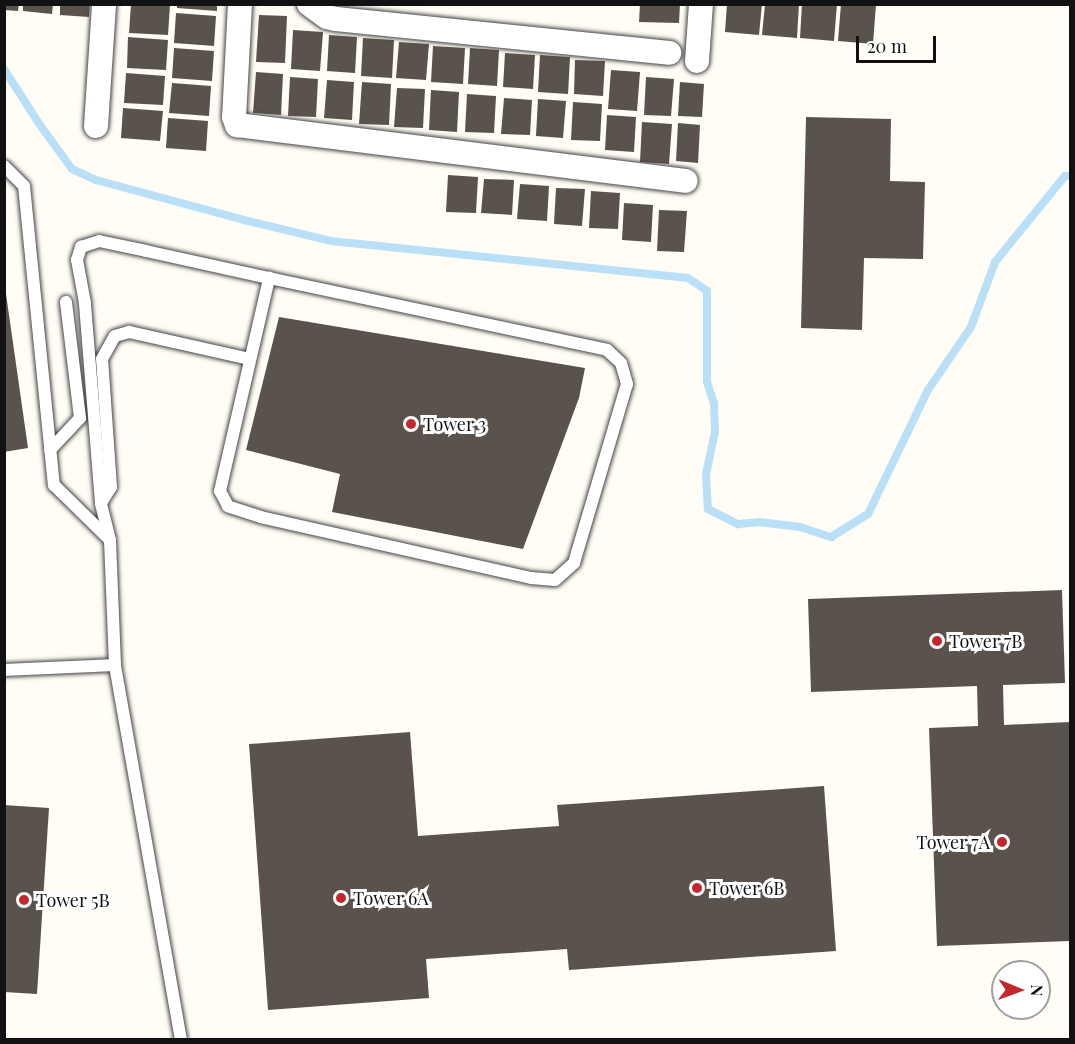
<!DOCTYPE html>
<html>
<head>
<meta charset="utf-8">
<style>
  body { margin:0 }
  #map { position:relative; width:1075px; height:1044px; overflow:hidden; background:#fffdf5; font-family:"Playfair Display",serif }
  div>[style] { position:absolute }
  .stream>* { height:8px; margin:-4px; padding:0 4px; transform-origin:4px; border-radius:4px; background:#b9e0f7 }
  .building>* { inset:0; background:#5a524d }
  .roads { filter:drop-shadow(0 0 2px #444) drop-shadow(0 0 2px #444) }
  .service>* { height:12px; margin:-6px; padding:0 6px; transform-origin:6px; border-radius:6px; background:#fff }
  .minor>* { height:24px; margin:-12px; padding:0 12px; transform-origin:12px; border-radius:12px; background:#fff }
  .dots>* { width:16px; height:16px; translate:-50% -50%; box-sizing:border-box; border:3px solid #fff; border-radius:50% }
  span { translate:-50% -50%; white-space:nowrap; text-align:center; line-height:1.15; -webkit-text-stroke:6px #fff; paint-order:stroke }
  .poi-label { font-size:18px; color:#111 }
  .left { translate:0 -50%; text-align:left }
  .right { translate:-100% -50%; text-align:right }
  .frame { position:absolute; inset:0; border:6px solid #111; pointer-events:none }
  .north { position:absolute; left:991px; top:960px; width:60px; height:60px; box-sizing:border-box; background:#fff; border:2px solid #a0a0a0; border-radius:50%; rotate:91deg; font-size:16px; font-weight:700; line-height:24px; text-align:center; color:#111 }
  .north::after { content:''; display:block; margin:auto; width:21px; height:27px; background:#c4262e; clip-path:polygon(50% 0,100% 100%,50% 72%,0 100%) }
  .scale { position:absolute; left:856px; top:36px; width:80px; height:27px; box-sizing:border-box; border:3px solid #111; border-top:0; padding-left:8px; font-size:18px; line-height:21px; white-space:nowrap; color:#111; -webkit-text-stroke:4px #fff; paint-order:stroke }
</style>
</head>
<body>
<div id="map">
  <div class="stream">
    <i style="left:4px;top:69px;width:67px;rotate:57.3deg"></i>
    <i style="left:40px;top:125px;width:54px;rotate:54deg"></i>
    <i style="left:72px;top:169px;width:26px;rotate:25deg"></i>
    <i style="left:96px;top:180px;width:153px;rotate:15.1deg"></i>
    <i style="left:244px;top:220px;width:89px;rotate:13.6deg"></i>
    <i style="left:331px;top:241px;width:359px;rotate:5.9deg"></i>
    <i style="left:688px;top:278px;width:23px;rotate:34deg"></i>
    <i style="left:707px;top:291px;width:91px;rotate:90deg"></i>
    <i style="left:707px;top:382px;width:22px;rotate:72deg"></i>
    <i style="left:714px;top:403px;width:29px;rotate:88deg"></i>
    <i style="left:715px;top:432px;width:43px;rotate:102.1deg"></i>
    <i style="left:706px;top:474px;width:35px;rotate:87deg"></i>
    <i style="left:708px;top:509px;width:34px;rotate:27deg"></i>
    <i style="left:738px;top:524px;width:21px;rotate:-5deg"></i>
    <i style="left:759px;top:522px;width:41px;rotate:7deg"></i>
    <i style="left:800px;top:527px;width:33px;rotate:18deg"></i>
    <i style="left:831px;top:537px;width:44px;rotate:-31.9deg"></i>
    <i style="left:868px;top:514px;width:138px;rotate:-64.2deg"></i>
    <i style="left:928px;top:390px;width:76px;rotate:-55.7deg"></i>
    <i style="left:971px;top:327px;width:69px;rotate:-69.7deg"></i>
    <i style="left:995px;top:262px;width:111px;rotate:-50.9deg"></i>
    <i style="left:1065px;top:176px;width:5px"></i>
  </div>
  <div class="building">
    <i style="clip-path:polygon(4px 4px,19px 4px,18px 11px,4px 10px)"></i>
    <i style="clip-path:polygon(23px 4px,53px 4px,52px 14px,23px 11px)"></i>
    <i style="clip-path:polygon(60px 4px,90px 4px,89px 17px,60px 15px)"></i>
    <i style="clip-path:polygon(131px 4px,170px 5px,168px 35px,129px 33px)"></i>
    <i style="clip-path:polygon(177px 4px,217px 4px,217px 11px,177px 8px)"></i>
    <i style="clip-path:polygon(640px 4px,680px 4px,679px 23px,639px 22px)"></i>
    <i style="clip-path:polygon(727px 4px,762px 4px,759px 35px,725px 32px)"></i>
    <i style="clip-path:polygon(765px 4px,799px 4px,797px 38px,762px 35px)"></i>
    <i style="clip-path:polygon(802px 4px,837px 4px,834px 41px,800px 38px)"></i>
    <i style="clip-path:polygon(841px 4px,876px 4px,873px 44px,838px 41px)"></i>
    <i style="clip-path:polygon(176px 13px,216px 16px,214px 46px,174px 43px)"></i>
    <i style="clip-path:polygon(259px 15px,287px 16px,285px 63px,256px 62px)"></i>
    <i style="clip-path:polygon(293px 30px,323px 32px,320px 71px,291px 69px)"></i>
    <i style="clip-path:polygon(329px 35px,357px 37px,355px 73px,327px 71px)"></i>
    <i style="clip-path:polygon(128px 37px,168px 40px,166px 70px,127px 68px)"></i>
    <i style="clip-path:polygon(363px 38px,394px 40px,392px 78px,361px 76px)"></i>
    <i style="clip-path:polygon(399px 42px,429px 44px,426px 80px,396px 78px)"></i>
    <i style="clip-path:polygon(433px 46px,465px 48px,463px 84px,431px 82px)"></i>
    <i style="clip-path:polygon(174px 48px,214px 51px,212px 81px,172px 78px)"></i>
    <i style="clip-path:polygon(470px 48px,499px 50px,497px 86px,468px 84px)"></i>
    <i style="clip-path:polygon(505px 53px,535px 55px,533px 89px,503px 87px)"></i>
    <i style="clip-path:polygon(540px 55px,570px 57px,568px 94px,538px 92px)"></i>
    <i style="clip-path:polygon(575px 60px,605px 61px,603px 96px,574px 94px)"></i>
    <i style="clip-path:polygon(611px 70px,640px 72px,637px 111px,608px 109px)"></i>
    <i style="clip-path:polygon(256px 72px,283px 74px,281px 115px,253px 113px)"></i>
    <i style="clip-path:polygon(126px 73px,165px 76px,163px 105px,124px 103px)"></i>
    <i style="clip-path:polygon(290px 77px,318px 79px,316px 117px,288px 116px)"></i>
    <i style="clip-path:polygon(646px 77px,674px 79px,671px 116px,644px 115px)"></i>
    <i style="clip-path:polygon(327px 80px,354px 82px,352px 120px,324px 118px)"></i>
    <i style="clip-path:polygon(362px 82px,391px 84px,389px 125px,359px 124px)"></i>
    <i style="clip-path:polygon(680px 82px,704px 84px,702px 117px,678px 116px)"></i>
    <i style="clip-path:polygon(172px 83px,211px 86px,209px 116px,169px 113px)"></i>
    <i style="clip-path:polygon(397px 88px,425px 89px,423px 128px,394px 127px)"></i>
    <i style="clip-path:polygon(431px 90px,459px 92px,457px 132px,429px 130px)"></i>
    <i style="clip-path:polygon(467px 94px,496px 96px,494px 133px,465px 132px)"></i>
    <i style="clip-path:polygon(504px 98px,532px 100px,530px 135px,501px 134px)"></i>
    <i style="clip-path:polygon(538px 99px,566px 101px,563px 138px,536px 136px)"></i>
    <i style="clip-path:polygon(573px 102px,602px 104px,600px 141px,571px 140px)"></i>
    <i style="clip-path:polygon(123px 108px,163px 111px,160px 141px,121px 138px)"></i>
    <i style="clip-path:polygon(607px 115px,636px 117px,634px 152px,605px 150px)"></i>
    <i style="clip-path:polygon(806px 117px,891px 119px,890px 181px,925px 182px,923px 259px,864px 258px,862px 330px,801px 328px)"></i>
    <i style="clip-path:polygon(168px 118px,208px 121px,206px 151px,166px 148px)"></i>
    <i style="clip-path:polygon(642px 122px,672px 124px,669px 164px,640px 162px)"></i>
    <i style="clip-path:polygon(678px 123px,700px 125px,698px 163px,676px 161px)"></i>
    <i style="clip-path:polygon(448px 175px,478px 177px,476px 213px,446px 212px)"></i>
    <i style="clip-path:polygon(484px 179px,514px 180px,512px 215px,481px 213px)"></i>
    <i style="clip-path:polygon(520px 184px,549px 186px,547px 221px,517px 219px)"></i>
    <i style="clip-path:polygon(556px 188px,585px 189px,582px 226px,554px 224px)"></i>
    <i style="clip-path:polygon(591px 191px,620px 193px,618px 229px,589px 228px)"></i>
    <i style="clip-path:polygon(624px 203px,653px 205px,651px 242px,622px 240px)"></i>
    <i style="clip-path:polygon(659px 210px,687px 211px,684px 252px,657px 251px)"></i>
    <i style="clip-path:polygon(4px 280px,28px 448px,4px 452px)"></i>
    <i style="clip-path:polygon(279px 317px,585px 368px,579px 398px,523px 549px,332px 512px,340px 474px,246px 450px)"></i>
    <i style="clip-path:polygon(1062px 590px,1065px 683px,1003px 685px,1004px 725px,1070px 722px,1070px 941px,937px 946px,929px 728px,978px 726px,977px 686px,811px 692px,808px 599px)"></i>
    <i style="clip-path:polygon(410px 732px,418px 836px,559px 826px,557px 805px,824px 786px,836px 951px,569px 970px,567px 949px,426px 959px,429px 998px,268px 1010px,249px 744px)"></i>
    <i style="clip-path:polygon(4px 805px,49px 808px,37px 994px,4px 992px)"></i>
  </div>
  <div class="roads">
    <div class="service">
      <i style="left:4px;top:166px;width:28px;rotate:45deg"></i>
      <i style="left:24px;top:186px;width:301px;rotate:84.3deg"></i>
      <i style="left:54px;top:485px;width:77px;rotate:44.5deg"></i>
      <i style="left:50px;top:450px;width:44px;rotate:-46.8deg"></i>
      <i style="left:80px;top:418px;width:117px;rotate:-96.9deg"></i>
      <i style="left:101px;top:503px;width:19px;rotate:-58deg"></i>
      <i style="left:111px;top:487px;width:128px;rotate:-94deg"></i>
      <i style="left:102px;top:359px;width:26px;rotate:-61deg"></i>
      <i style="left:115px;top:336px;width:15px;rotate:-16deg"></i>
      <i style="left:129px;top:332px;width:124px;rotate:12.6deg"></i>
      <i style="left:4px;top:670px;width:111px;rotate:-2.6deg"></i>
      <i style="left:181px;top:1040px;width:381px;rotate:-100deg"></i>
      <i style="left:115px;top:665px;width:125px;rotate:-92.3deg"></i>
      <i style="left:110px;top:540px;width:38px;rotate:-104deg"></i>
      <i style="left:101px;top:503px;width:201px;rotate:-94.6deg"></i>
      <i style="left:85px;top:303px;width:44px;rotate:-100.5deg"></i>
      <i style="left:77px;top:260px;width:14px;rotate:-73deg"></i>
      <i style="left:81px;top:247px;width:19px;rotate:-18deg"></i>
      <i style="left:99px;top:241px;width:48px;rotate:12deg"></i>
      <i style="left:146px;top:251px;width:126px;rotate:12.4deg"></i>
      <i style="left:269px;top:278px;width:346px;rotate:12deg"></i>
      <i style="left:607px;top:350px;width:19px;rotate:43deg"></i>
      <i style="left:621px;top:363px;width:22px;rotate:74deg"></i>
      <i style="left:627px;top:384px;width:187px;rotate:106.5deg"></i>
      <i style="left:574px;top:563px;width:25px;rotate:138deg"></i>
      <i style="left:555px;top:580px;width:24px;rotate:-175deg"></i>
      <i style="left:531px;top:578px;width:277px;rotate:-167.3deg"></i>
      <i style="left:261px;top:517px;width:35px;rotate:-162deg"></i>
      <i style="left:228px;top:506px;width:17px;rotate:-118deg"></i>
      <i style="left:220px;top:491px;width:219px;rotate:-77deg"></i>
    </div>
    <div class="minor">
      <i style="left:240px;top:4px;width:113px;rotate:93deg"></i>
      <i style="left:234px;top:117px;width:9px;rotate:69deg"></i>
      <i style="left:237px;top:125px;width:452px;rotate:7.1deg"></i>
      <i style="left:309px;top:4px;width:22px;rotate:36deg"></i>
      <i style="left:327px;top:17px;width:9px;rotate:13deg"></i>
      <i style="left:336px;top:19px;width:335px;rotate:5.8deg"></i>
      <i style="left:697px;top:61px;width:57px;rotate:-86deg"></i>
      <i style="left:96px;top:126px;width:122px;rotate:-86.2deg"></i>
    </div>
  </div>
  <div class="dots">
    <i style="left:411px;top:424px;background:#c4262e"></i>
    <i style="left:937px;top:641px;background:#c4262e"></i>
    <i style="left:1002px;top:842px;background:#c4262e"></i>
    <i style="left:697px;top:888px;background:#c4262e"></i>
    <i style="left:341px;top:898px;background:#c4262e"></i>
    <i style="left:24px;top:900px;background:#c4262e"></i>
  </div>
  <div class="poi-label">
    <span class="left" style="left:423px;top:424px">Tower 3</span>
    <span class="left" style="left:949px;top:641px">Tower 7B</span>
    <span class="right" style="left:990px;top:842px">Tower 7A</span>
    <span class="left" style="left:709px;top:888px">Tower 6B</span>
    <span class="left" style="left:353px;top:898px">Tower 6A</span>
    <span class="left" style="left:36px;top:900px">Tower 5B</span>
  </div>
  <div class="frame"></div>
  <div class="north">N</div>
  <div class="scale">20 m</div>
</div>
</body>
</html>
